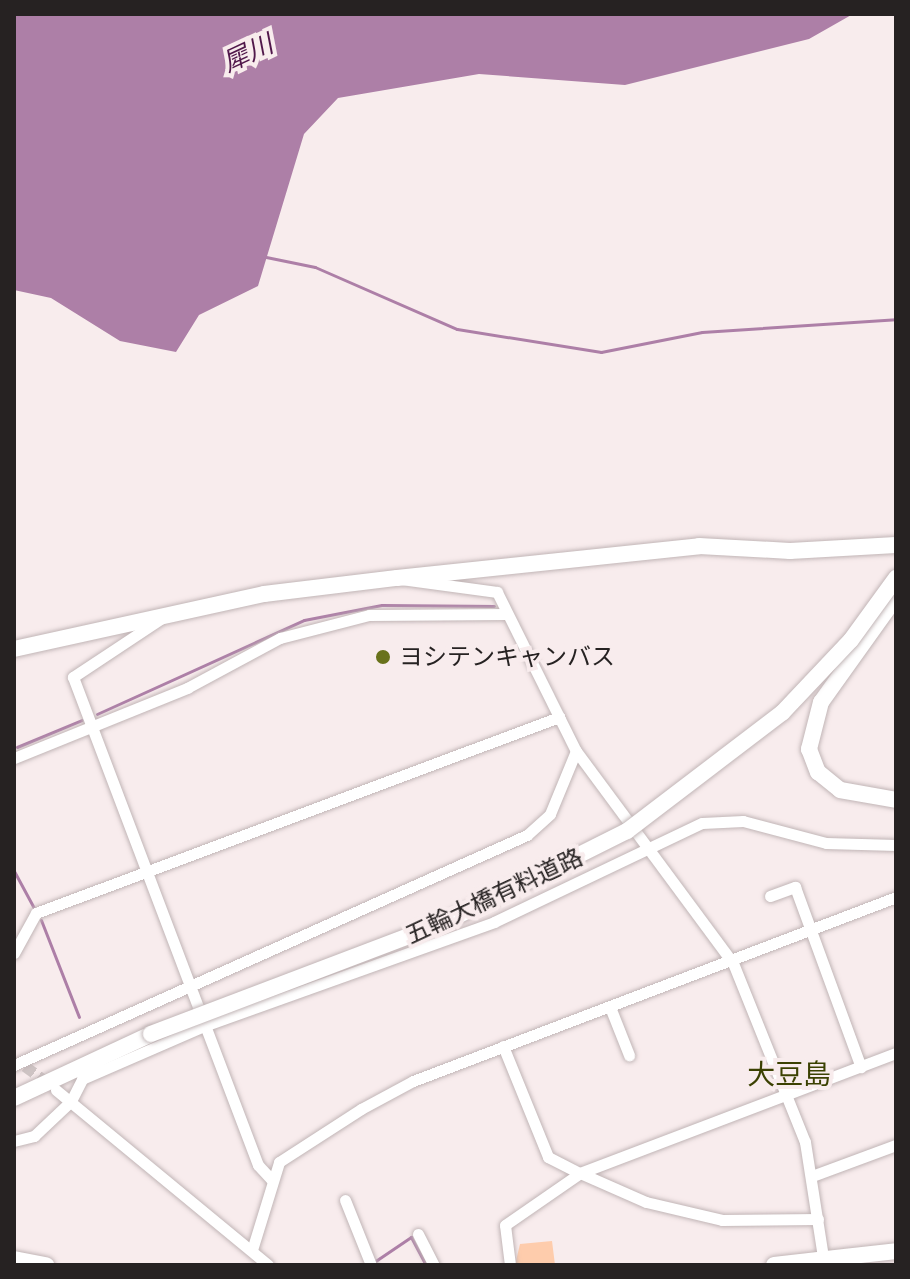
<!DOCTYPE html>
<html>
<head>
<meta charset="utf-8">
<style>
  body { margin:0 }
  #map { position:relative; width:910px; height:1279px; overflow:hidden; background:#f8eced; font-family:"DM Sans","Noto Sans JP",sans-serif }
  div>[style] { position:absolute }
  .green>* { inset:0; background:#feccac }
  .water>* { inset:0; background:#ad7fa7 }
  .stream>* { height:3px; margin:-1.5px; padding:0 1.5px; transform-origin:1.5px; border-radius:1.5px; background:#ad7fa7 }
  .street-tunnel>* { height:11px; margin-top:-5.5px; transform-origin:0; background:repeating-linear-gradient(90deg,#cec4c4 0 11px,transparent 0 16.5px) }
  .roads { filter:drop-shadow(0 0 2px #c1b5b6) drop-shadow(0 0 2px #c1b5b6) }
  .street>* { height:11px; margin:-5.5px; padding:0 5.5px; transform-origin:5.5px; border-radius:5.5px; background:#fff }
  .secondary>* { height:16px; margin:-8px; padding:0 8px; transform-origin:8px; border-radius:8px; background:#fff }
  .bridges { filter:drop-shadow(0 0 2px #c1b5b6) drop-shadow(0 0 2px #c1b5b6) }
  .secondary-bridge>* { height:16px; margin:-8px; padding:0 8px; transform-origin:8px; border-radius:8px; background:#fff }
  .dots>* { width:22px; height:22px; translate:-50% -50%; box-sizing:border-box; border:4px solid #f8eced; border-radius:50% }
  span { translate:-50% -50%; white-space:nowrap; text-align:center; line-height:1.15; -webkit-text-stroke:8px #f8eced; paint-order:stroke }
  .poi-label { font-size:24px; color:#262222 }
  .left { translate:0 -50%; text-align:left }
  .street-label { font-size:24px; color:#262222 }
  .water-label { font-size:26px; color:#51184b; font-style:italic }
  .quarter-label { font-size:28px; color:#3b4102 }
  .frame { position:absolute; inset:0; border:16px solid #262222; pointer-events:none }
</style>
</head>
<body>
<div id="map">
  <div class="green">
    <i style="clip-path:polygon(552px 1241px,555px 1265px,515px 1265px,520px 1244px)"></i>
  </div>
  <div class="water">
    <i style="clip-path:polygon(14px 14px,853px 14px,809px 39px,625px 85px,479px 74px,338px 98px,304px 134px,258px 286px,199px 315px,176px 352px,120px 341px,51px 298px,14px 290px)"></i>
  </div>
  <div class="stream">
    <i style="left:266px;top:257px;width:50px;rotate:11.5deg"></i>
    <i style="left:315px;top:267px;width:155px;rotate:23.6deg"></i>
    <i style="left:457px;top:329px;width:146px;rotate:9.1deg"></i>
    <i style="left:601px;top:352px;width:103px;rotate:-11.2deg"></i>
    <i style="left:702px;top:332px;width:194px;rotate:-3.8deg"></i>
    <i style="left:97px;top:714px;width:227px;rotate:-24.4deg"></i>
    <i style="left:304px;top:620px;width:79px;rotate:-10.9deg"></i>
    <i style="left:382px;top:605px;width:112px;rotate:0.5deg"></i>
    <i style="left:17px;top:747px;width:70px;rotate:-22.6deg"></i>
    <i style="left:14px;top:871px;width:42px;rotate:61.6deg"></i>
    <i style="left:41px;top:920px;width:104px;rotate:68.6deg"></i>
    <i style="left:374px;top:1262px;width:45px;rotate:-34deg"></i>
    <i style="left:411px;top:1237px;width:32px;rotate:62deg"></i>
  </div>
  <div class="street-tunnel">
    <i style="left:25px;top:1066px;width:31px;rotate:36deg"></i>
  </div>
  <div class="roads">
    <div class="street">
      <i style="left:401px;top:579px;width:97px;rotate:7.7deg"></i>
      <i style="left:497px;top:592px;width:178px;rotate:63.6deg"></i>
      <i style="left:576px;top:751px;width:264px;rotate:53.5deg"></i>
      <i style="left:733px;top:963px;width:193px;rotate:68.1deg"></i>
      <i style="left:805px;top:1142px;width:122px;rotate:81.1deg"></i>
      <i style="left:162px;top:618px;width:107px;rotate:146.5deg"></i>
      <i style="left:73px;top:677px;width:522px;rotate:69.24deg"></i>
      <i style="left:258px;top:1165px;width:19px;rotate:47deg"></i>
      <i style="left:14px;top:758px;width:187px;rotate:-22deg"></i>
      <i style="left:187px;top:688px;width:106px;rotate:-28.3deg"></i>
      <i style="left:280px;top:638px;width:92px;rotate:-14.5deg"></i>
      <i style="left:369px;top:615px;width:138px;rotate:-0.4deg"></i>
      <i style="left:770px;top:896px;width:27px;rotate:-20deg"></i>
      <i style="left:795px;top:887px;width:192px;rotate:69.9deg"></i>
      <i style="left:14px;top:953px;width:46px;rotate:-61.2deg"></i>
      <i style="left:36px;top:913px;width:559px;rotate:-20.54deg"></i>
      <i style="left:610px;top:1007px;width:52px;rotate:68.4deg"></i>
      <i style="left:503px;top:1046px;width:120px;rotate:67.9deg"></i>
      <i style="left:548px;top:1157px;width:36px;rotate:27deg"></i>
      <i style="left:580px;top:1173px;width:338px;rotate:-20.8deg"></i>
      <i style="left:14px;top:1065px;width:562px;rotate:-24.15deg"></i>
      <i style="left:527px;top:835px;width:31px;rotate:-42deg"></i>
      <i style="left:550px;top:814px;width:68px;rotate:-67.6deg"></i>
      <i style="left:56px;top:1090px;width:275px;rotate:39.5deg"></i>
      <i style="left:14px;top:1141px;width:21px;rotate:-14deg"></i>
      <i style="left:34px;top:1136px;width:51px;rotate:-43.4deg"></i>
      <i style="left:71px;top:1101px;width:25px;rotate:-63deg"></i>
      <i style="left:82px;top:1079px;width:133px;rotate:-23.5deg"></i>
      <i style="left:204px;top:1026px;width:308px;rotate:-19.7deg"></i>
      <i style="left:494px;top:922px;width:230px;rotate:-25.5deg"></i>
      <i style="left:702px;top:823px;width:41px;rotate:-2.8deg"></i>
      <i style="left:743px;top:821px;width:86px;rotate:14.8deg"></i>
      <i style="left:826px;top:843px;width:70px;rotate:1.6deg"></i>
      <i style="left:812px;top:1176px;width:90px;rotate:-20.3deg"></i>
      <i style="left:345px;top:1200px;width:70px;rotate:68.2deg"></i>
      <i style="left:418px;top:1234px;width:35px;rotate:63deg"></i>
      <i style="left:252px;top:1250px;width:92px;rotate:-72.9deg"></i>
      <i style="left:279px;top:1162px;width:98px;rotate:-32.9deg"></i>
      <i style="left:361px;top:1109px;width:59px;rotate:-28.3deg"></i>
      <i style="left:413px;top:1081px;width:517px;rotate:-20.85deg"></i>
      <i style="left:510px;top:1265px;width:40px;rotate:-97.1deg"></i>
      <i style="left:505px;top:1225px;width:91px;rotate:-34.7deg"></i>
      <i style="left:580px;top:1173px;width:72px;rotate:23.7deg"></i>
      <i style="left:646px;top:1202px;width:78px;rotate:13.3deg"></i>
      <i style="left:722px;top:1220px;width:96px;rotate:-0.6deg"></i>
    </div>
    <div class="secondary">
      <i style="left:896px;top:597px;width:129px;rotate:125.5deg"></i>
      <i style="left:821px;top:702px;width:49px;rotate:104.3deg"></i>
      <i style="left:809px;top:749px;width:25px;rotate:69deg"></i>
      <i style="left:818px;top:772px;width:28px;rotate:39deg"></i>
      <i style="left:840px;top:790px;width:57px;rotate:10.1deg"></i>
      <i style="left:14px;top:649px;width:256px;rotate:-12.4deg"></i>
      <i style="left:264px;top:594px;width:134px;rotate:-6.9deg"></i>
      <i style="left:397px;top:578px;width:304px;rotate:-6deg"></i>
      <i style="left:699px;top:546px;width:91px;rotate:3.1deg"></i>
      <i style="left:790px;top:551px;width:106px;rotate:-3.2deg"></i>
      <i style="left:14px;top:1098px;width:151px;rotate:-25deg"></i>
      <i style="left:14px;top:1259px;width:33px;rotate:11deg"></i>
      <i style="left:774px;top:1265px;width:123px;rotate:-6.5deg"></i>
    </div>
  </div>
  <div class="bridges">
    <div class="secondary-bridge">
      <i style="left:151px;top:1034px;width:310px;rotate:-20.8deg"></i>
      <i style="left:441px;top:924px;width:208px;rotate:-26.6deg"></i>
      <i style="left:627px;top:831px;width:195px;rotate:-37.3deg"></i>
      <i style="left:782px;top:713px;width:100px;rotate:-46.6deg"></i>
      <i style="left:851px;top:640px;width:77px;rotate:-54deg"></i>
    </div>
  </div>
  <div class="dots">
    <i style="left:383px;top:657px;background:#69721b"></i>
  </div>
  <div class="poi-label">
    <span class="left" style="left:399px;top:657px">ヨシテンキャンバス</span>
  </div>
  <div class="street-label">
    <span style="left:494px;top:896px;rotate:-25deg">五輪大橋有料道路</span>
  </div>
  <div class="water-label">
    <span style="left:248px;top:54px;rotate:-25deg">犀川</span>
  </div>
  <div class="quarter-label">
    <span style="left:789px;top:1075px">大豆島</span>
  </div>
  <div class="frame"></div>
</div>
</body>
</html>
